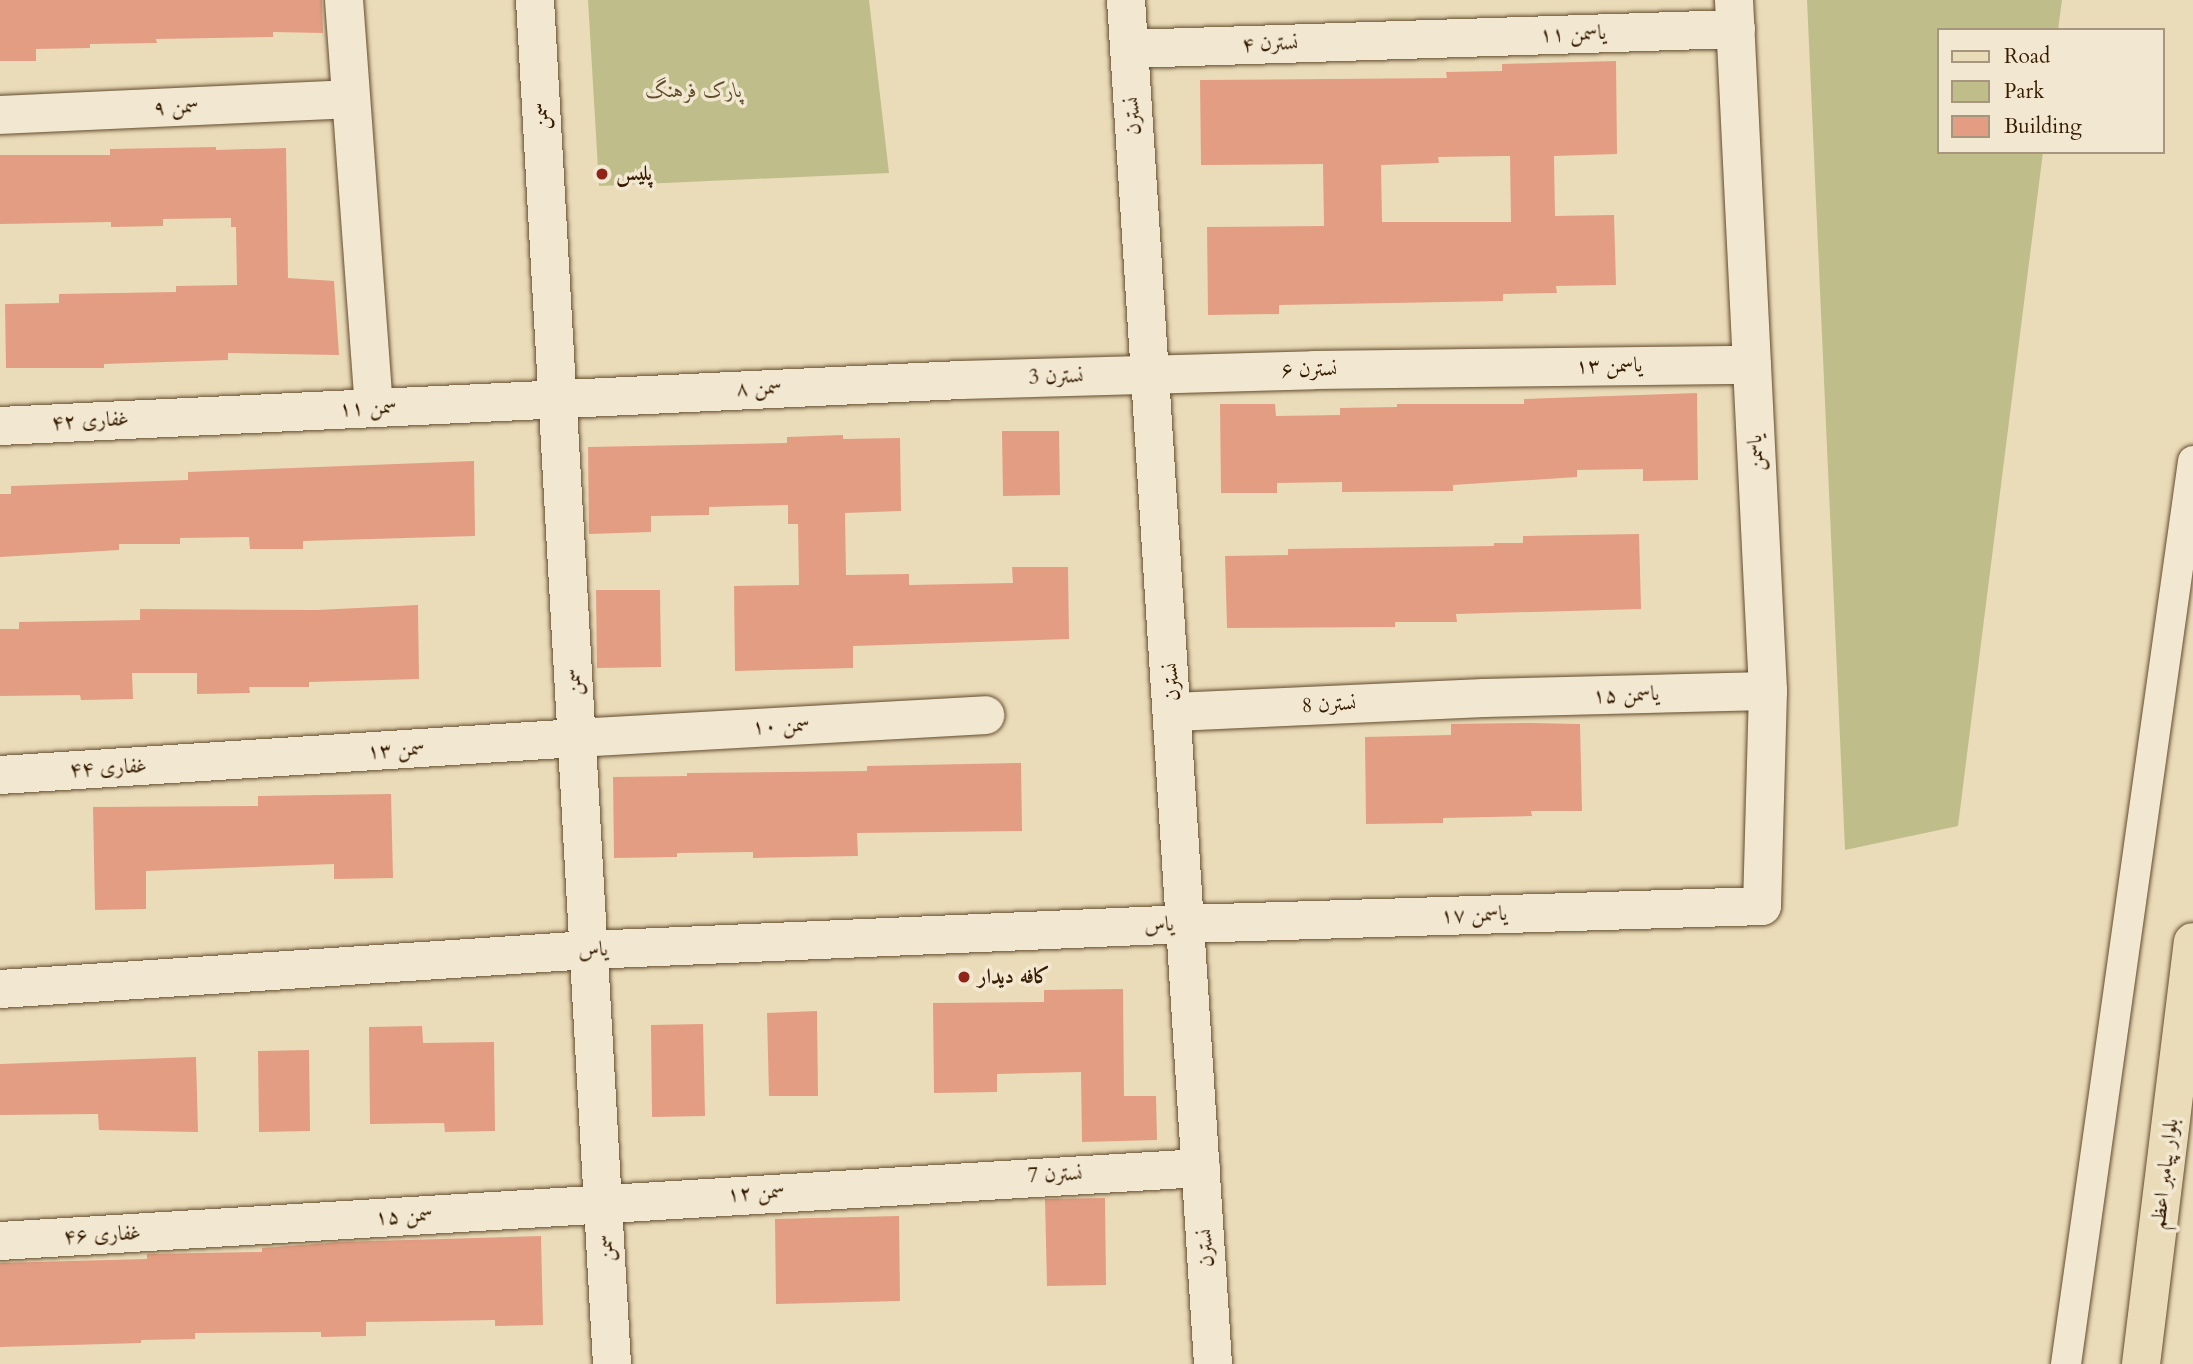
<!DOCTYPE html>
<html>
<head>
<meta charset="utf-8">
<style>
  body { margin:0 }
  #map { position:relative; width:2193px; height:1364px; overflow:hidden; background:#ebdcb9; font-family:Cardo,Amiri,serif }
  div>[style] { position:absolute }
  .green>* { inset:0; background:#bfbe8a }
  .building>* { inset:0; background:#e39d82 }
  .roads { filter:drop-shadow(0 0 2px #634c2e) drop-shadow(0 0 2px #634c2e) }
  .pedestrian>* { height:30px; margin:-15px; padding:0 15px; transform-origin:15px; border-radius:15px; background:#f2e8d2 }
  .minor>* { height:38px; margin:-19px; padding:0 19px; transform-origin:19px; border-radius:19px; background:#f2e8d2 }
  .tertiary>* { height:38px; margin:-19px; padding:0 19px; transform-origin:19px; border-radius:19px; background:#f2e8d2 }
  .primary>* { height:38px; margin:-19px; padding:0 19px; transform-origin:19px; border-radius:19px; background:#ebdcb9 }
  .dots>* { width:19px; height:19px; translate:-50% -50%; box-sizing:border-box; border:4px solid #f2e8d2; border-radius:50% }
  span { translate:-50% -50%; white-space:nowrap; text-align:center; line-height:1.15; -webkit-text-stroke:7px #f2e8d2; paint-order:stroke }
  .street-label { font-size:21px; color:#361c00 }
  .park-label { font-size:21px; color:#5f4d29; font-style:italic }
  .poi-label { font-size:21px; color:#361c00; font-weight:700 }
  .left { translate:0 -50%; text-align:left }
  .legend { position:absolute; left:1937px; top:28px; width:228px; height:126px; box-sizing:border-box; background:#f2e8d2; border:2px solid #a7967e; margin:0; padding:9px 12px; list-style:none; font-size:21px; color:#361c00 }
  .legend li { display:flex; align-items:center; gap:14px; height:35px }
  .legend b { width:35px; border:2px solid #a7967e }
</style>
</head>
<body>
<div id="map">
  <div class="green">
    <i style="clip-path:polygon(588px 0,869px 0,889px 173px,599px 186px)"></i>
    <i style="clip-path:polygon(1807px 0,2062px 0,2058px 30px,1939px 30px,1939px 152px,2043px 152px,1958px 826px,1845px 850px)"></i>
  </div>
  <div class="building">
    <i style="clip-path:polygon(0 0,322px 0,323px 33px,273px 32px,273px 37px,156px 39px,157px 43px,90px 44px,90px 48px,36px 49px,36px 61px,0 61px)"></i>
    <i style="clip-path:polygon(evenodd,1616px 61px,1617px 154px,1554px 156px,1555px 216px,1614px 215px,1616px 285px,1556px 286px,1557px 293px,1503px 294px,1503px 301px,1279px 305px,1279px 314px,1208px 315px,1207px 227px,1324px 226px,1323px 164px,1201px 165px,1200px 80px,1447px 78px,1446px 72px,1502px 71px,1502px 64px,1616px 61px,1504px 156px,1510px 156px,1511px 222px,1382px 222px,1381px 165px,1439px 163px,1438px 157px,1504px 156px)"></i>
    <i style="clip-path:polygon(216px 147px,216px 150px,286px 148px,288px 278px,334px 281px,339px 355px,228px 353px,228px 360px,104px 364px,104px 368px,6px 368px,5px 304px,59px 303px,59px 294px,176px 292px,176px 286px,237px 285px,236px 227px,231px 227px,231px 218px,163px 219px,163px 226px,111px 227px,111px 222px,0 224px,0 155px,110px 155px,110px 149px)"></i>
    <i style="clip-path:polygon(1697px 393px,1698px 480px,1643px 481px,1643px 469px,1577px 470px,1577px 477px,1453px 485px,1453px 491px,1342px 492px,1342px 482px,1277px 483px,1277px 493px,1221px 493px,1220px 404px,1275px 404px,1276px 416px,1340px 415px,1340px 408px,1397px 407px,1397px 404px,1524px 404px,1524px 399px)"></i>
    <i style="clip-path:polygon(1002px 431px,1059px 431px,1060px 495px,1003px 496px)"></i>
    <i style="clip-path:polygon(843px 435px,843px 439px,900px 438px,901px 511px,845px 513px,846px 575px,909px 574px,909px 585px,1013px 583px,1012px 567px,1068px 567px,1069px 639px,853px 646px,853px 668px,735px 671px,734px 586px,799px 585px,798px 524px,788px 524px,788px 505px,709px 507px,709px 515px,651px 516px,651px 532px,589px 534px,588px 447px,787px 443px,787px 437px)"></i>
    <i style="clip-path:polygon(474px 461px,475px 536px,303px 541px,303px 549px,250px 549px,249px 537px,180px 538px,180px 544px,119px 544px,119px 550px,0 557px,0 494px,11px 494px,11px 486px,188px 480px,188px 472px)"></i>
    <i style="clip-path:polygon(1639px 534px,1641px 609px,1456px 614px,1457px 622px,1395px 622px,1395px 627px,1227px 628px,1225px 556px,1288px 555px,1288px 549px,1494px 546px,1494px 543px,1523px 543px,1523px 536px)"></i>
    <i style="clip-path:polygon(596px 590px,660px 590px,661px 667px,597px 668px)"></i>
    <i style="clip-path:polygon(418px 605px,419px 679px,309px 682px,309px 687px,249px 687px,250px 693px,197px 694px,197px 673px,132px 673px,133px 699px,81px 700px,80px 695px,0 696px,0 629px,19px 629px,19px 622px,140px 620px,140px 609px,317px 610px)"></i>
    <i style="clip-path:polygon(1530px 723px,1580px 724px,1582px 811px,1531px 811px,1532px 816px,1443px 818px,1443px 823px,1366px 824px,1365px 737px,1451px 735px,1451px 724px)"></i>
    <i style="clip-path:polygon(1021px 763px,1022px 831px,857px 833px,858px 856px,753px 858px,753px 852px,677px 853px,677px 857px,614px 858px,613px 777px,687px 776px,687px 773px,867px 771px,867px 766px)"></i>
    <i style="clip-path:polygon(391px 794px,393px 878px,334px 879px,334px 864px,146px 871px,146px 909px,95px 910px,93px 807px,258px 806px,258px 796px)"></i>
    <i style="clip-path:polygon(1123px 989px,1124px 1096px,1156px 1096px,1157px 1140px,1082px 1142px,1081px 1072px,997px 1074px,997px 1092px,934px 1093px,933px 1003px,1044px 1002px,1044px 990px)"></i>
    <i style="clip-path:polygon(817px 1011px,818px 1096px,769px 1096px,767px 1013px)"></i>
    <i style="clip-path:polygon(703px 1024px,705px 1116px,652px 1117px,651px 1025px)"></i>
    <i style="clip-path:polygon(422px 1026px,423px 1043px,494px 1042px,495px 1131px,445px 1132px,444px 1123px,370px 1124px,369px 1027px)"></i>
    <i style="clip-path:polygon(309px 1050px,310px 1131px,259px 1132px,258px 1051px)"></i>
    <i style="clip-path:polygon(196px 1057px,198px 1132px,99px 1130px,98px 1114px,0 1115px,0 1064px)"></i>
    <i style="clip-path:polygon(1105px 1198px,1106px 1285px,1047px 1286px,1045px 1199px)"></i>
    <i style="clip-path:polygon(899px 1216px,900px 1301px,776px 1304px,775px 1219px)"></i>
    <i style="clip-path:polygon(541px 1236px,543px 1325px,495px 1326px,495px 1320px,366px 1322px,366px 1336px,321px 1337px,321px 1332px,195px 1333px,195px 1339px,141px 1340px,141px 1343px,0 1347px,0 1263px,147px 1259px,147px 1254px,262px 1252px,262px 1248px,341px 1242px)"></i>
  </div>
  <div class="roads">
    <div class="pedestrian">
      <i style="left:2066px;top:1364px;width:912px;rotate:-81.99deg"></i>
    </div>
    <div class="minor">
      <i style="left:344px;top:0;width:409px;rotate:85.8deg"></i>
      <i style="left:535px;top:0;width:1366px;rotate:86.77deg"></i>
      <i style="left:1126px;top:0;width:1367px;rotate:86.35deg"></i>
      <i style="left:1734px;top:0;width:692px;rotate:87.18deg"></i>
      <i style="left:1768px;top:691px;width:215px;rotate:91.6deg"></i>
      <i style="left:1129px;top:49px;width:607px;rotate:-1.89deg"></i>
      <i style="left:0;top:115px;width:351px;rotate:-2.6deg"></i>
      <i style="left:0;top:426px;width:962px;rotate:-2.74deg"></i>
      <i style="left:961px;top:380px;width:353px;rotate:-1.6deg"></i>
      <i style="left:1314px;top:370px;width:438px;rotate:-0.7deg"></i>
      <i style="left:1174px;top:712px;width:310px;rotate:-2.6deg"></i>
      <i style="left:1484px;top:698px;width:284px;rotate:-1.4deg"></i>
      <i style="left:0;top:775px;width:578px;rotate:-3.67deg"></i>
      <i style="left:577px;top:738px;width:409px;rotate:-3.2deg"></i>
      <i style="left:0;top:1241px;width:1203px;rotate:-3.48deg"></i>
    </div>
    <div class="tertiary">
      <i style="left:0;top:989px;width:590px;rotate:-3.79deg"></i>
      <i style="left:589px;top:950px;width:599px;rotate:-2.49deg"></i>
      <i style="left:1187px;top:924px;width:575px;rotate:-1.79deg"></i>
    </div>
    <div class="primary">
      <i style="left:2141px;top:1364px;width:425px;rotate:-83deg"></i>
    </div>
  </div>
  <div class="dots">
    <i style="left:602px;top:174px;background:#8f2418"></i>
    <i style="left:964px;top:977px;background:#8f2418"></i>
  </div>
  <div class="street-label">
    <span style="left:1573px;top:34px;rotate:-2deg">یاسمن ۱۱</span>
    <span style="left:1270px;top:44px;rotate:-2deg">نسترن ۴</span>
    <span style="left:176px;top:107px;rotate:-3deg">سمن ۹</span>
    <span style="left:541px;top:116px;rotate:-93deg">سمن</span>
    <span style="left:1133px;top:116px;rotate:-94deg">نسترن</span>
    <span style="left:1609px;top:366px;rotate:-1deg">یاسمن ۱۳</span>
    <span style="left:1309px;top:370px;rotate:-1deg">نسترن ۶</span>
    <span style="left:1056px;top:377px;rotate:-2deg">نسترن 3</span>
    <span style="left:759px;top:388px;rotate:-2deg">سمن ۸</span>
    <span style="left:368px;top:408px;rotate:-3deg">سمن ۱۱</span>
    <span style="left:90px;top:421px;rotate:-3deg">غفاری ۴۲</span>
    <span style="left:1756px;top:453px;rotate:-93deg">یاسمن</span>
    <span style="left:574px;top:682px;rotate:-93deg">سمن</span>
    <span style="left:1172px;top:682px;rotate:-94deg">نسترن</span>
    <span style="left:1626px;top:695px;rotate:-2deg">یاسمن ۱۵</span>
    <span style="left:1329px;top:705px;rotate:-3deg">نسترن 8</span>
    <span style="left:781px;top:726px;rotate:-3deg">سمن ۱۰</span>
    <span style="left:396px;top:750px;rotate:-4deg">سمن ۱۳</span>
    <span style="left:108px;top:768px;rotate:-3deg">غفاری ۴۴</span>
    <span style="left:1474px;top:915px;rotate:-2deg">یاسمن ۱۷</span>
    <span style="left:1159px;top:925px;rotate:-3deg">یاس</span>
    <span style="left:593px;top:950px;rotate:-3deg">یاس</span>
    <span style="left:2165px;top:1174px;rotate:-83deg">بلوار پیامبر اعظم</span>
    <span style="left:1055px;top:1175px;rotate:-3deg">نسترن 7</span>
    <span style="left:756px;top:1193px;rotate:-4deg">سمن ۱۲</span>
    <span style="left:404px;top:1216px;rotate:-4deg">سمن ۱۵</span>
    <span style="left:102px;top:1235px;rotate:-3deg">غفاری ۴۶</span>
    <span style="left:606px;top:1248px;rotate:-93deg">سمن</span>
    <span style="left:1206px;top:1248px;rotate:-94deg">نسترن</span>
  </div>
  <div class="park-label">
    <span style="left:694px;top:91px">پارک فرهنگ</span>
  </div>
  <div class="poi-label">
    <span class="left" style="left:616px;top:174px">پلیس</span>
    <span class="left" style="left:978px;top:977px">کافه دیدار</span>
  </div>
  <ul class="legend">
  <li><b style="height:9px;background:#ebdcb9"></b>Road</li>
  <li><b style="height:19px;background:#bfbe8a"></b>Park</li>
  <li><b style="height:19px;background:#e39d82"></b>Building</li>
  </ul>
</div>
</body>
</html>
